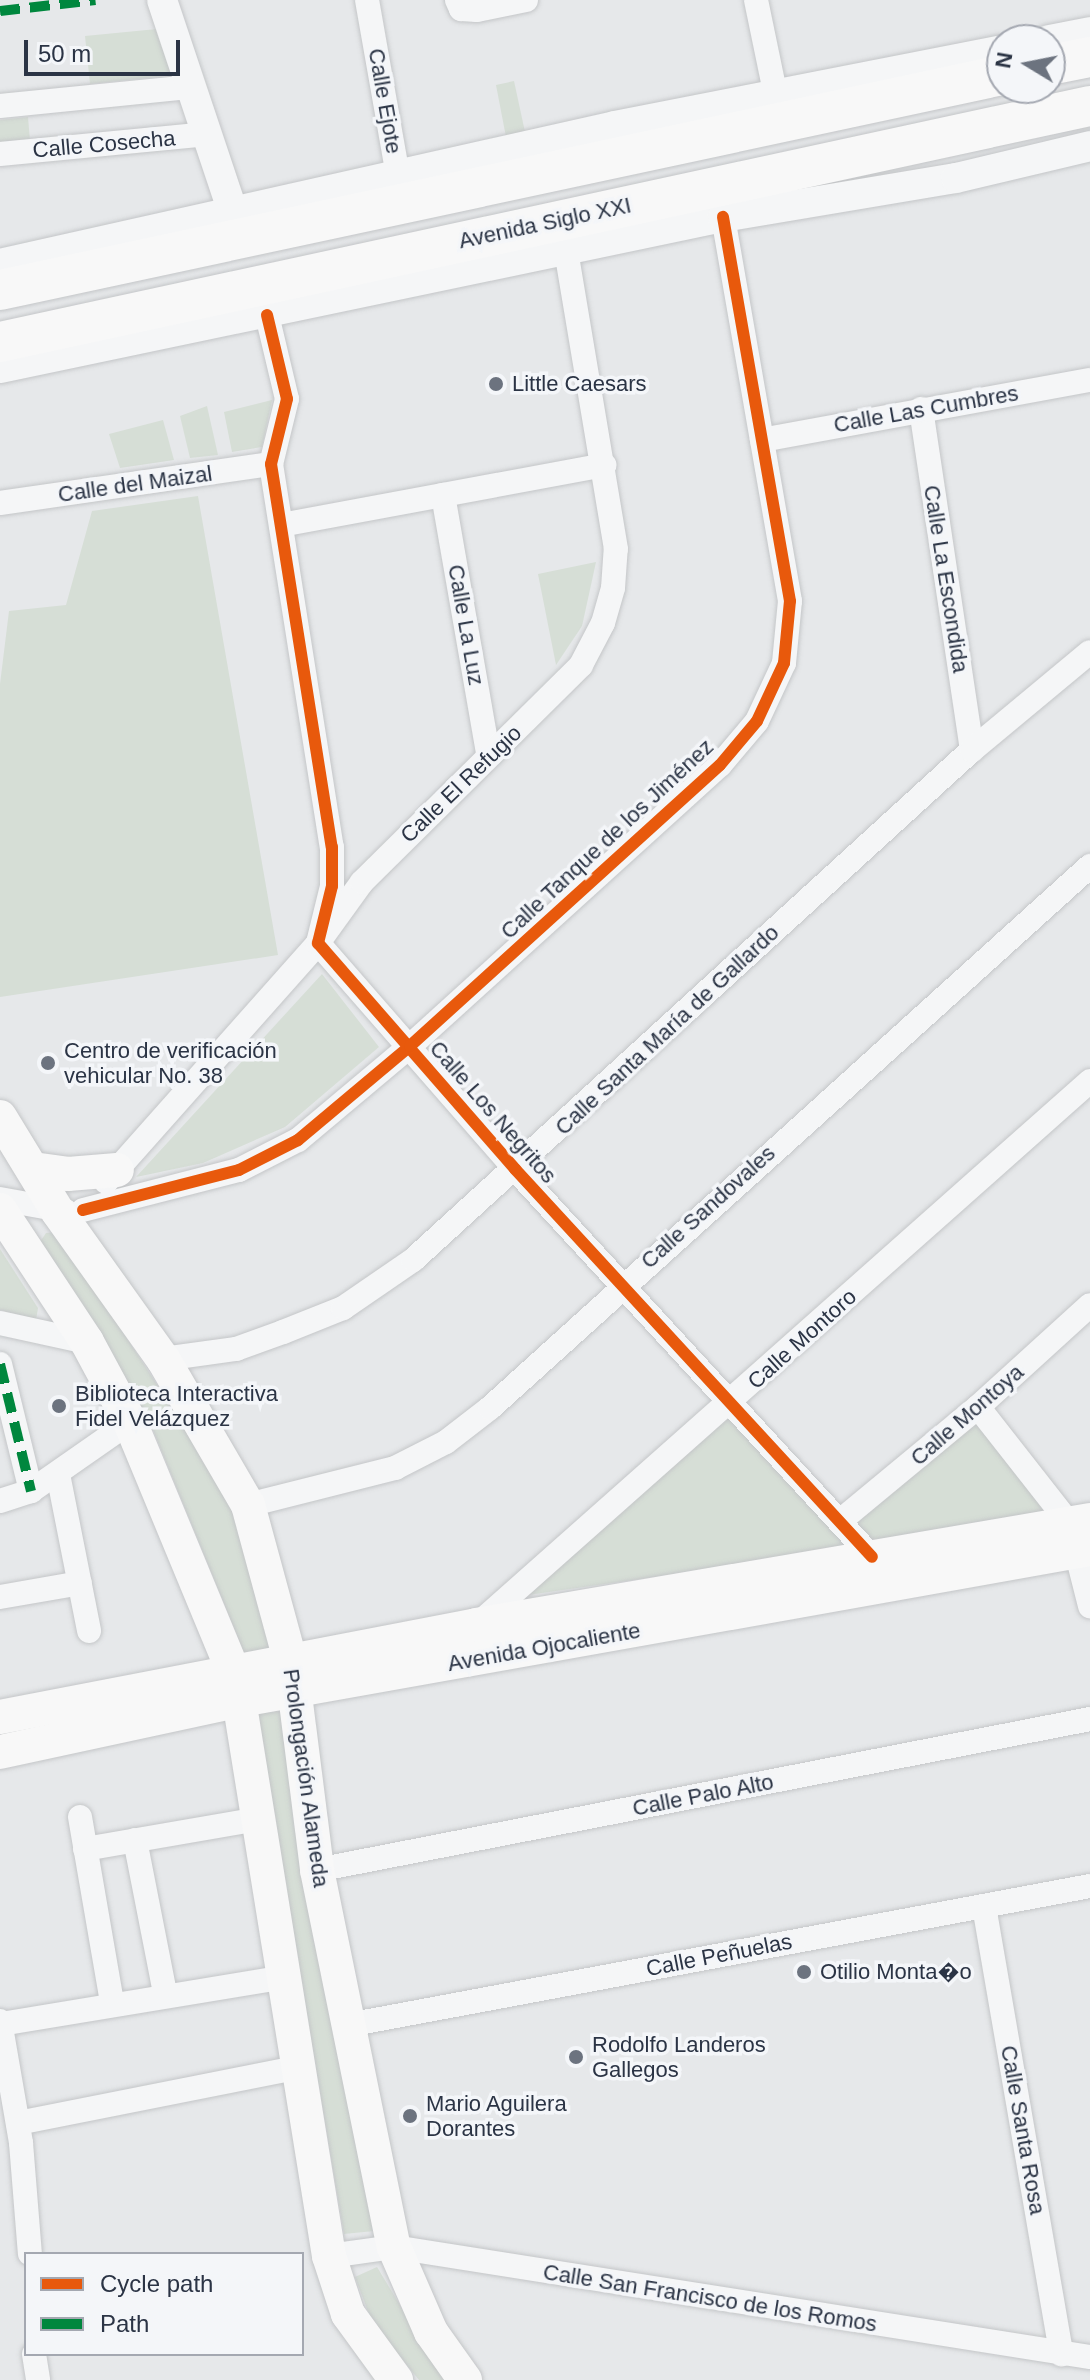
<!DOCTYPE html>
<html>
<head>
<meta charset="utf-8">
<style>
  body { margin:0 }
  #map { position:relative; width:1090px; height:2380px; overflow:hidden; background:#e6e8ea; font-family:Helvetica,sans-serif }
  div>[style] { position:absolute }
  .green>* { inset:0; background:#d6ded6 }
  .roads { filter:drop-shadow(0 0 2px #c4c6c8) drop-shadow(0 0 2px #c4c6c8) }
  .minor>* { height:24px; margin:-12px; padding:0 12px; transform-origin:12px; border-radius:12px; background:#f5f6f7 }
  .tertiary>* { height:30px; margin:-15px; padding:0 15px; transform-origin:15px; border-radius:15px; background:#f5f6f7 }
  .secondary>* { height:34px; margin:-17px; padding:0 17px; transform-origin:17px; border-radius:17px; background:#f8f8f8 }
  .trunk>* { height:40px; margin:-20px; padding:0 20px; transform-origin:20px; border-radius:20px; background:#f8f8f8 }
  .quiet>* { height:10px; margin-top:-5px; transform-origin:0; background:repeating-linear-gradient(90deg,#00873e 0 20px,transparent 0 30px) }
  .cycleway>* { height:12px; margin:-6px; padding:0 6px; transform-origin:6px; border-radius:6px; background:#e8590c }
  .dots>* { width:22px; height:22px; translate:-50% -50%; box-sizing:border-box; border:4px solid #f4f6f9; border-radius:50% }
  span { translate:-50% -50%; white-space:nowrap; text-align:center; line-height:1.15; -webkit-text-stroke:7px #f4f6f9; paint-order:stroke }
  .street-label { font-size:22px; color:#2b3445 }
  .poi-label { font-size:22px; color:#2b3445 }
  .left { translate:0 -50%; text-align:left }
  .legend { position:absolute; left:24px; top:2252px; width:280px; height:104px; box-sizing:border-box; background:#f4f6f9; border:2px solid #a4a8b1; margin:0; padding:10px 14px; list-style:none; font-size:24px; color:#2b3445 }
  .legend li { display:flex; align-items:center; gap:16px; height:40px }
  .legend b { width:40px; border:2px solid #a4a8b1 }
  .north { position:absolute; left:986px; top:24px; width:80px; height:80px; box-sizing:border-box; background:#f4f6f9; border:2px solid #a4a8b1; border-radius:50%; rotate:280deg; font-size:22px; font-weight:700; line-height:32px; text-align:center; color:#2b3445 }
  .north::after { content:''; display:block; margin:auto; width:28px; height:36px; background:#6c737f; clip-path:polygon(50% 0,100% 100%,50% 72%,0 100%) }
  .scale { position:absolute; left:24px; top:40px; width:156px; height:36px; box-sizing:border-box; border:4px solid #2b3445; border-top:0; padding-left:10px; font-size:24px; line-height:28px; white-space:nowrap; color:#2b3445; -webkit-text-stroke:6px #f4f6f9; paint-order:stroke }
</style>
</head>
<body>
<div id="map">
  <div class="green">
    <i style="clip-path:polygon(157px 29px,174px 75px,90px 84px,85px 36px)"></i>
    <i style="clip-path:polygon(514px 81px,525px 132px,506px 137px,496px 85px)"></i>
    <i style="clip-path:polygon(28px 117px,30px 141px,0 144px,0 120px)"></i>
    <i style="clip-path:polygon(272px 400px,262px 447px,232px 452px,224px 412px)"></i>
    <i style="clip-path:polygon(207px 406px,218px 455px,190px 458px,180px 416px)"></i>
    <i style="clip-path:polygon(163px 420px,174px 460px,120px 468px,109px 434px)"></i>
    <i style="clip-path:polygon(198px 496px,278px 955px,0 997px,0 684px,9px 611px,66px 605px,92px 511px)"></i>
    <i style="clip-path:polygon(596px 562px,582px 626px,556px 665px,538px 574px)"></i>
    <i style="clip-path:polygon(322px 974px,379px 1047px,285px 1127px,203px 1163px,136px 1177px)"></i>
    <i style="clip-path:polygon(58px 1232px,237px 1508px,273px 1649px,245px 1655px,151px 1425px,43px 1251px,40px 1242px,46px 1233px)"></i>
    <i style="clip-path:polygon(0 1249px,38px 1308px,36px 1320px,0 1310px)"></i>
    <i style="clip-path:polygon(735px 1410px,849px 1549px,514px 1597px)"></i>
    <i style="clip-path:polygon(976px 1421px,1050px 1516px,876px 1546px,855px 1523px)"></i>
    <i style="clip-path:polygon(280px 1711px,374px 2231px,344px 2234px,255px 1712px)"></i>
    <i style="clip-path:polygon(377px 2267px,424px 2345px,452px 2380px,419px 2380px,372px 2322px,355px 2277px)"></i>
  </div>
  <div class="roads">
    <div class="minor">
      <i style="left:367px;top:0;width:195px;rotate:80deg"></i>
      <i style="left:457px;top:0;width:10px;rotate:66deg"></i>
      <i style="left:461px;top:9px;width:16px;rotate:4deg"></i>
      <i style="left:477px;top:10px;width:50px;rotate:-11.5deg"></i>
      <i style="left:756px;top:0;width:99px;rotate:78.3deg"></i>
      <i style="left:0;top:106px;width:192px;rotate:-5.7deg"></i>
      <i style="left:0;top:154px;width:209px;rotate:-5.5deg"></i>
      <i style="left:267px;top:315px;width:86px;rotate:76.6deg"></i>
      <i style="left:287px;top:399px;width:67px;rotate:103.8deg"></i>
      <i style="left:271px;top:464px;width:388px;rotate:81deg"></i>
      <i style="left:332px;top:847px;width:39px;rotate:90deg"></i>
      <i style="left:332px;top:886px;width:59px;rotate:103.8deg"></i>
      <i style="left:318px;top:943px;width:300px;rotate:48.9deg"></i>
      <i style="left:515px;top:1169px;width:527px;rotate:47.38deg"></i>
      <i style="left:921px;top:409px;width:345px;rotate:81.5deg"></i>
      <i style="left:762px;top:440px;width:333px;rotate:-10.4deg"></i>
      <i style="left:443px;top:495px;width:263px;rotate:80.1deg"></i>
      <i style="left:0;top:503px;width:274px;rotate:-8.2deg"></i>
      <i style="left:281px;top:525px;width:329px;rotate:-10.5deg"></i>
      <i style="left:106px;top:1182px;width:319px;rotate:-48.4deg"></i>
      <i style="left:318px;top:943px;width:75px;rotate:-54.2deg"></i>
      <i style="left:362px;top:882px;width:308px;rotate:-44.7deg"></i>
      <i style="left:581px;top:665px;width:47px;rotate:-62.4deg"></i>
      <i style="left:603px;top:623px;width:36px;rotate:-74deg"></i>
      <i style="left:613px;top:588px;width:39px;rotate:-86deg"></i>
      <i style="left:616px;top:549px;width:304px;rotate:-99.5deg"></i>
      <i style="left:0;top:1199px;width:67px;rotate:10.3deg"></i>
      <i style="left:83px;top:1210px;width:161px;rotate:-14.4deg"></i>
      <i style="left:239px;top:1170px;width:66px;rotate:-27deg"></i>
      <i style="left:298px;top:1140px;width:146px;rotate:-40deg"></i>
      <i style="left:410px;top:1046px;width:418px;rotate:-42.2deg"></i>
      <i style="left:720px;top:765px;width:57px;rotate:-49.9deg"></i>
      <i style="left:757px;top:721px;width:64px;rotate:-65deg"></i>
      <i style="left:784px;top:663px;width:62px;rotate:-84.5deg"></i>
      <i style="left:790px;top:601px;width:390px;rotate:-99.9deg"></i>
      <i style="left:0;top:1323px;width:89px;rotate:12.3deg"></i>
      <i style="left:163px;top:1359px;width:74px;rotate:-7.8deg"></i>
      <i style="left:236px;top:1349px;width:50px;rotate:-19.9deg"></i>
      <i style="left:283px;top:1332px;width:65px;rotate:-21.8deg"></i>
      <i style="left:343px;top:1308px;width:85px;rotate:-34.4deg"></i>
      <i style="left:413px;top:1260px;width:757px;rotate:-42.38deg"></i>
      <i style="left:972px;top:750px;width:153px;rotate:-39.7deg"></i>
      <i style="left:0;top:1364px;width:131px;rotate:76.3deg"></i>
      <i style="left:978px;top:1407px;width:147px;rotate:51.9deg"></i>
      <i style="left:1069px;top:1523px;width:86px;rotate:75.8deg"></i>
      <i style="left:58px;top:1474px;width:160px;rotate:78.8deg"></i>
      <i style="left:0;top:1501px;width:33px;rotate:-18deg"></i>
      <i style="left:31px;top:1491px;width:121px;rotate:-34.9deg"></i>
      <i style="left:248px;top:1505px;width:152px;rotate:-14.1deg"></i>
      <i style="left:395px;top:1468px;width:57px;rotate:-27deg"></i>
      <i style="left:446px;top:1442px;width:56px;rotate:-37.7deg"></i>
      <i style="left:490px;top:1408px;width:809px;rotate:-42.09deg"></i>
      <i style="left:840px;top:1521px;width:179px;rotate:-39.6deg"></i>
      <i style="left:978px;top:1407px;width:151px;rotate:-42.3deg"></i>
      <i style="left:0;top:1597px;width:81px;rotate:-9.9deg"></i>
      <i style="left:478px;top:1624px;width:818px;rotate:-41.58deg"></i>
      <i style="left:80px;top:1817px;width:188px;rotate:80.2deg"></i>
      <i style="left:135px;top:1840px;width:156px;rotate:78.9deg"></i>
      <i style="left:85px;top:1849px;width:176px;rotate:-9.8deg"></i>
      <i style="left:317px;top:1870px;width:788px;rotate:-11.05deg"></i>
      <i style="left:984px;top:1906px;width:455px;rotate:80.2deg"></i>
      <i style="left:0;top:2021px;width:124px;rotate:80.2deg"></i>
      <i style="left:21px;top:2143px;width:111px;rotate:85.4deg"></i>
      <i style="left:1px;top:2024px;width:289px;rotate:-9.4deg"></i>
      <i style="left:348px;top:2025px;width:755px;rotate:-10.61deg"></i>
      <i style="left:18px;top:2123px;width:288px;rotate:-11.2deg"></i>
      <i style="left:329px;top:2256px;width:66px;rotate:-7.9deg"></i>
      <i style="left:394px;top:2247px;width:705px;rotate:8.98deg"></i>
      <i style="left:34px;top:2354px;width:26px;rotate:81deg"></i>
    </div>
    <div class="tertiary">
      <i style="left:162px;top:0;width:224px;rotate:71.5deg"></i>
      <i style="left:1049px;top:40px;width:42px;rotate:-11deg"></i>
      <i style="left:0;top:264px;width:630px;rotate:-12.65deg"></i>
      <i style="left:615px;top:126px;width:394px;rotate:-11.1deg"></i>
      <i style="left:0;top:368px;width:739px;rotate:-11.8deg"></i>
      <i style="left:723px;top:217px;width:236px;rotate:-9.5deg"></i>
      <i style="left:956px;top:178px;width:138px;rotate:-13.4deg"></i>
    </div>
    <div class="secondary">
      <i style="left:0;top:1117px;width:111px;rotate:58.6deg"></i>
      <i style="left:58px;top:1212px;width:181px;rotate:54.5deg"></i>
      <i style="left:163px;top:1359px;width:169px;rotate:59.8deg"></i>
      <i style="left:248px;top:1505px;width:164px;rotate:74.8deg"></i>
      <i style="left:291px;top:1663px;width:209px;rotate:82.8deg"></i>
      <i style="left:317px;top:1870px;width:385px;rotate:78.5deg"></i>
      <i style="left:394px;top:2247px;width:93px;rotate:66.5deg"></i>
      <i style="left:431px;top:2332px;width:59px;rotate:54.7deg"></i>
      <i style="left:33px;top:1169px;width:35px;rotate:8deg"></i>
      <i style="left:68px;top:1174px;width:49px;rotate:-4.7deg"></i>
      <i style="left:0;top:1210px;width:158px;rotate:56.6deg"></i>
      <i style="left:87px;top:1342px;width:91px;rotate:61.7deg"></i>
      <i style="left:130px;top:1422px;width:274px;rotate:67.5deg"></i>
      <i style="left:235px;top:1675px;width:589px;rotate:80.81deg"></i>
      <i style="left:329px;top:2256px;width:61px;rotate:71.9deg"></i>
      <i style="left:348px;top:2314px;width:82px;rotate:54deg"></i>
      <i style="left:0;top:1717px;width:485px;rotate:-10.9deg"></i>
      <i style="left:476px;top:1625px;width:623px;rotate:-9.7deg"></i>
      <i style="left:0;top:1752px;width:247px;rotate:-12.2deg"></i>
      <i style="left:241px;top:1700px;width:862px;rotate:-10.08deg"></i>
    </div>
    <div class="trunk">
      <i style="left:1050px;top:65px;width:41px;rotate:-11.3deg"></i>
      <i style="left:0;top:290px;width:1025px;rotate:-12.11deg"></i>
      <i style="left:0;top:342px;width:1115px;rotate:-12.22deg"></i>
    </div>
  </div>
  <div class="quiet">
    <i style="left:0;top:11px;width:96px;rotate:-6.6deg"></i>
    <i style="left:0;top:1364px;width:131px;rotate:76.3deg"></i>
  </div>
  <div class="cycleway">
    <i style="left:267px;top:315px;width:86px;rotate:76.6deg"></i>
    <i style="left:287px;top:399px;width:67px;rotate:103.8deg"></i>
    <i style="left:271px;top:464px;width:388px;rotate:81deg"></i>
    <i style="left:332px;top:847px;width:39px;rotate:90deg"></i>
    <i style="left:332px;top:886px;width:59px;rotate:103.8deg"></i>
    <i style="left:318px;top:943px;width:300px;rotate:48.9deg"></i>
    <i style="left:515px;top:1169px;width:527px;rotate:47.38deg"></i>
    <i style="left:83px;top:1210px;width:161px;rotate:-14.4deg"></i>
    <i style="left:239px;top:1170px;width:66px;rotate:-27deg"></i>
    <i style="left:298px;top:1140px;width:146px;rotate:-40deg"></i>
    <i style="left:410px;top:1046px;width:418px;rotate:-42.2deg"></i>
    <i style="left:720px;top:765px;width:57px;rotate:-49.9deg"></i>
    <i style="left:757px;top:721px;width:64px;rotate:-65deg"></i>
    <i style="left:784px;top:663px;width:62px;rotate:-84.5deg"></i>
    <i style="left:790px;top:601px;width:390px;rotate:-99.9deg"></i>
  </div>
  <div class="dots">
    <i style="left:496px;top:384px;background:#6c737f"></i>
    <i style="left:48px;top:1063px;background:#6c737f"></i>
    <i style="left:59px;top:1406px;background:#6c737f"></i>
    <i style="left:804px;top:1972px;background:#6c737f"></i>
    <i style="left:576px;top:2057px;background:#6c737f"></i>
    <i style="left:410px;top:2116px;background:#6c737f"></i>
  </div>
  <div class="street-label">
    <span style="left:385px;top:101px;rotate:80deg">Calle Ejote</span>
    <span style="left:104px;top:144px;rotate:-5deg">Calle Cosecha</span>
    <span style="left:545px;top:223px;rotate:-12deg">Avenida Siglo XXI</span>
    <span style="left:926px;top:409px;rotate:-10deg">Calle Las Cumbres</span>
    <span style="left:135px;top:484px;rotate:-8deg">Calle del Maizal</span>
    <span style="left:946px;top:579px;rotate:81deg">Calle La Escondida</span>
    <span style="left:466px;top:625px;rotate:80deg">Calle La Luz</span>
    <span style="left:461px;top:784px;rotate:-44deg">Calle El Refugio</span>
    <span style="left:607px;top:839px;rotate:-43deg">Calle Tanque de los Jiménez</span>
    <span style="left:667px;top:1030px;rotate:-43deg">Calle Santa María de Gallardo</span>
    <span style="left:493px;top:1112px;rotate:49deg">Calle Los Negritos</span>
    <span style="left:708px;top:1207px;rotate:-42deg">Calle Sandovales</span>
    <span style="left:802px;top:1339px;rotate:-42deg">Calle Montoro</span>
    <span style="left:967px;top:1415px;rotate:-41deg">Calle Montoya</span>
    <span style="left:544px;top:1647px;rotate:-10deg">Avenida Ojocaliente</span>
    <span style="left:306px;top:1778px;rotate:82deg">Prolongación Alameda</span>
    <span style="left:703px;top:1795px;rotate:-11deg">Calle Palo Alto</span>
    <span style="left:719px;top:1955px;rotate:-11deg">Calle Peñuelas</span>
    <span style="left:1023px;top:2130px;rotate:80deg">Calle Santa Rosa</span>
    <span style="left:710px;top:2298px;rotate:9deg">Calle San Francisco de los Romos</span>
  </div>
  <div class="poi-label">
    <span class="left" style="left:512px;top:384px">Little Caesars</span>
    <span class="left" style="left:64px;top:1063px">Centro de verificación<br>vehicular No. 38</span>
    <span class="left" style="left:75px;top:1406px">Biblioteca Interactiva<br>Fidel Velázquez</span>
    <span class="left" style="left:820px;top:1972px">Otilio Monta�o</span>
    <span class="left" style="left:592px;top:2057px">Rodolfo Landeros<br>Gallegos</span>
    <span class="left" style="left:426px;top:2116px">Mario Aguilera<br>Dorantes</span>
  </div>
  <ul class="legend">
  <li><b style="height:10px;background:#e8590c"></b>Cycle path</li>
  <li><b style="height:10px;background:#00873e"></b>Path</li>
  </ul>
  <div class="north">N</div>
  <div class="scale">50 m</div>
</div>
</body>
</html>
